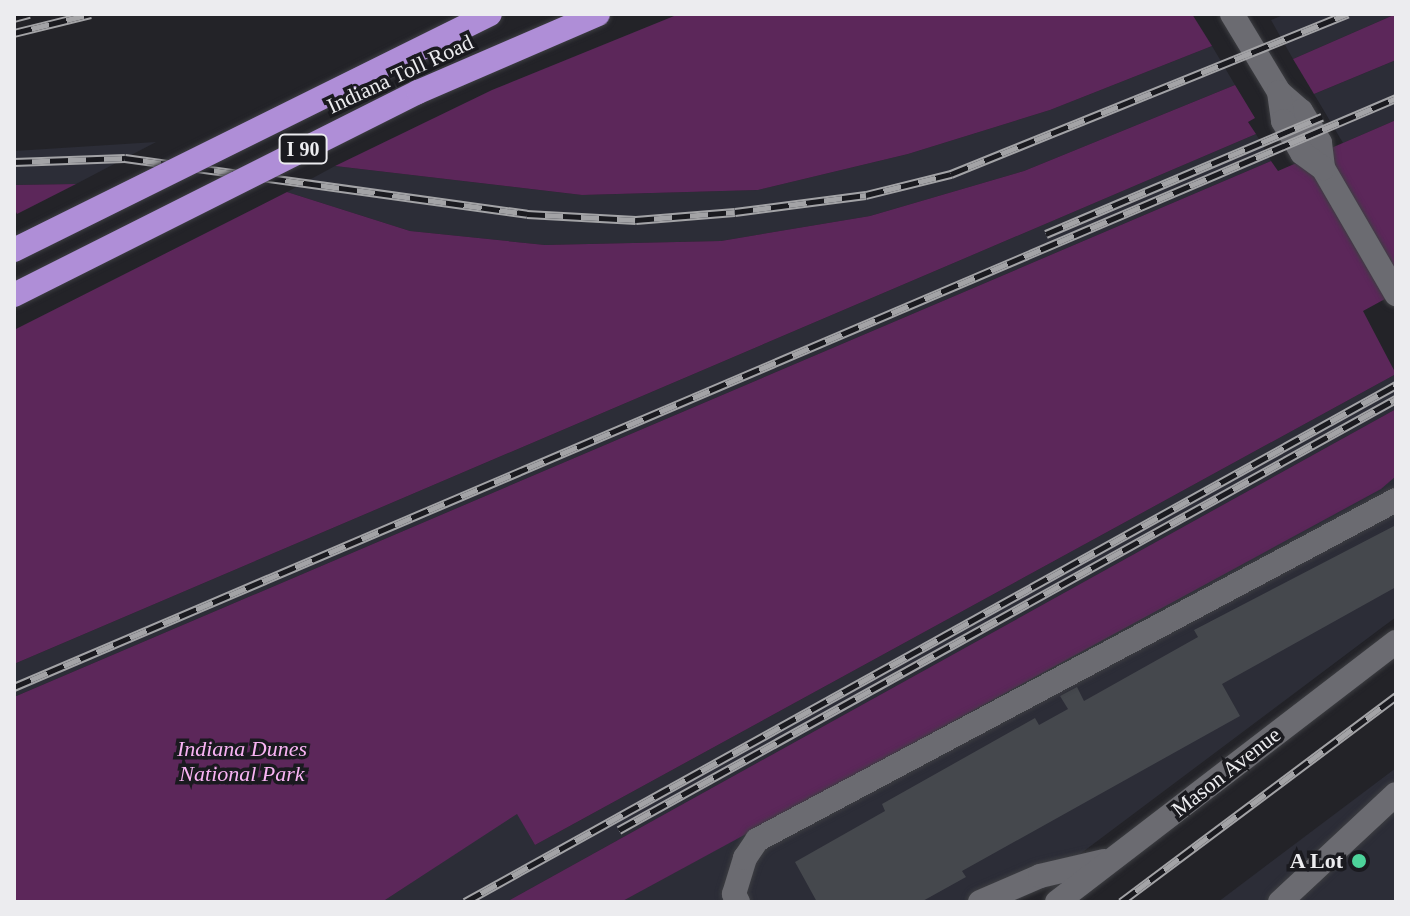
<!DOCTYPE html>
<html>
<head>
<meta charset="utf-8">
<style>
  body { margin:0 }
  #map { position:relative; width:1410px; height:916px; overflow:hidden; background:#232328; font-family:Georgia,serif }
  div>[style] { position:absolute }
  .built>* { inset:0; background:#2c2d37 }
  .green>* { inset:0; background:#5c275a }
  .building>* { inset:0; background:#45484d }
  .roads { filter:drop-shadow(0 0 2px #3d3e42) drop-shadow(0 0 2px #3d3e42) }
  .minor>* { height:24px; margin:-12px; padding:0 12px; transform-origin:12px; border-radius:12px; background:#6b6b71 }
  .rail>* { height:9px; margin-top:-4.5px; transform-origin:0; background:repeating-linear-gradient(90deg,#1a1a1f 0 18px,#a3a3a6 0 36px); box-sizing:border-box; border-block:2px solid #a3a3a6 }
  .bridges { filter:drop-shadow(0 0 2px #3d3e42) drop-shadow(0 0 2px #3d3e42) }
  .highway-bridge>* { height:24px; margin:-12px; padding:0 12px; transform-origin:12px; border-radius:12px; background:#af8ed7 }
  .dots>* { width:22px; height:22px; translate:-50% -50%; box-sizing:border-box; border:4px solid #1a1a1f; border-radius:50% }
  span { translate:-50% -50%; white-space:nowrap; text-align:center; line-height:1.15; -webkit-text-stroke:7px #1a1a1f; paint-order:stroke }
  .shield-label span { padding:2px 6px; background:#1a1a1f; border:2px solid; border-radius:6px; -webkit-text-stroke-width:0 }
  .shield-label { font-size:20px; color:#ececef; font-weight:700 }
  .street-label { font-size:22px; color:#ececef }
  .park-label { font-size:22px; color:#f8b3f3; font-style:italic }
  .poi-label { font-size:22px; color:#ececef; font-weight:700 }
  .right { translate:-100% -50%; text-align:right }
  .frame { position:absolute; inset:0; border:16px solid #ececef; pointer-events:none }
</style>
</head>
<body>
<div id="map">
  <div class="built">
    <i style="clip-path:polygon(1286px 14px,1396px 14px,1293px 59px,1271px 20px)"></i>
    <i style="clip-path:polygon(1212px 46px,1235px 85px,1024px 171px,870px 216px,721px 241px,545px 245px,410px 231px,287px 192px,335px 166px,582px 195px,758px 190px,908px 154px,1050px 110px)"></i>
    <i style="clip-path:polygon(1396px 60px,1396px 120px,1343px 143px,1314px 94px)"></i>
    <i style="clip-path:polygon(1256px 134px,1271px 161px,14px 697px,14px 664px)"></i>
    <i style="clip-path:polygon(156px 142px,76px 184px,14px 185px,14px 151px)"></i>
    <i style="clip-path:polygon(1396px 374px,1396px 409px,506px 902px,382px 902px,517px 813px,535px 845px)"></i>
    <i style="clip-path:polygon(1396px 476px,1396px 617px,1016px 902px,621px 902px)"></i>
    <i style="clip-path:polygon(1396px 768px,1396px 902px,1218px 902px)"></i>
  </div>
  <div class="green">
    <i style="clip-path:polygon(679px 14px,1192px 14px,1212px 46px,1050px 110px,908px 154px,758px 190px,582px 195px,335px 166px,492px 90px)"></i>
    <i style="clip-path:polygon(1396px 14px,1396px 60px,1314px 94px,1293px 59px)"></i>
    <i style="clip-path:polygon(1235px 85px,1255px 118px,1248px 122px,1256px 134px,14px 664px,14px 330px,287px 192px,410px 231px,545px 245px,721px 241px,870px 216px,1024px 171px)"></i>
    <i style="clip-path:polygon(1396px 120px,1396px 293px,1363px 311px,1396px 374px,535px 845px,517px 814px,382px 902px,14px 902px,14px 697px,1271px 161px,1278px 171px)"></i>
    <i style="clip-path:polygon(76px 184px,17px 214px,14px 208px,14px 185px)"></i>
    <i style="clip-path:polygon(1396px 409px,1396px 476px,1381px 489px,621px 902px,506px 902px)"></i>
  </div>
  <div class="building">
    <i style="clip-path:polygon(1396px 525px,1396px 587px,1222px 684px,1240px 716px,962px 871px,966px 877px,921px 902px,817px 902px,795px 862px,885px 811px,882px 804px,1035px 718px,1039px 725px,1068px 709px,1060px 696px,1077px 687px,1084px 701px,1198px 637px,1194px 630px)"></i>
  </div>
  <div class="roads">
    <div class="minor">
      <i style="left:1232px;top:14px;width:91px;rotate:58.9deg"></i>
      <i style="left:1279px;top:92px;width:29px;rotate:41deg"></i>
      <i style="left:1301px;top:111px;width:37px;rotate:59deg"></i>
      <i style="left:1320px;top:143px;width:25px;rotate:83deg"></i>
      <i style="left:1323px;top:168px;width:146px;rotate:59.9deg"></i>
      <i style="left:1279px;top:92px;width:29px;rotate:82deg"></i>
      <i style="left:1283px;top:121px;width:37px;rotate:59deg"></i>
      <i style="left:1302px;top:153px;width:26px;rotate:36deg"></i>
      <i style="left:738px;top:902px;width:9px;rotate:-117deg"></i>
      <i style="left:734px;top:894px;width:38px;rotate:-73deg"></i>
      <i style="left:745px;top:858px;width:22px;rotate:-56deg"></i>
      <i style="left:757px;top:840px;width:724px;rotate:-28.02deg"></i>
      <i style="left:980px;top:902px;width:65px;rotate:-23.4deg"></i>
      <i style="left:1040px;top:876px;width:66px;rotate:-13.2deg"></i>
      <i style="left:1057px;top:902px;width:427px;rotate:-37.5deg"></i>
      <i style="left:1280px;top:902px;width:158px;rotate:-43deg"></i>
    </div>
  </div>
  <div class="rail">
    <i style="left:14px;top:18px;width:16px;rotate:-15deg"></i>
    <i style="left:14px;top:33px;width:79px;rotate:-13.9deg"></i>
    <i style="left:14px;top:162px;width:111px;rotate:-2.1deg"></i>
    <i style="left:125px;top:158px;width:406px;rotate:7.9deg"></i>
    <i style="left:527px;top:214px;width:109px;rotate:3.2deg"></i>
    <i style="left:636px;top:220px;width:99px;rotate:-4.6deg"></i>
    <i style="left:735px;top:212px;width:132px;rotate:-7.4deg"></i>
    <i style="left:866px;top:195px;width:88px;rotate:-13.9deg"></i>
    <i style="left:951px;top:174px;width:428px;rotate:-22deg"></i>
    <i style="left:1046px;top:234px;width:300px;rotate:-23deg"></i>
    <i style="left:14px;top:687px;width:1502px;rotate:-23.08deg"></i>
    <i style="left:619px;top:830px;width:889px;rotate:-29.02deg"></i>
    <i style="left:465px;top:902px;width:1065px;rotate:-29.04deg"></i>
    <i style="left:1121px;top:902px;width:344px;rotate:-36.8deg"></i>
  </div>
  <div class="bridges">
    <div class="highway-bridge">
      <i style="left:14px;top:250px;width:531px;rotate:-26.37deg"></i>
      <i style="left:14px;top:295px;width:452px;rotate:-26.7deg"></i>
      <i style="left:418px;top:92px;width:196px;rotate:-23.4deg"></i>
    </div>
  </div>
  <div class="dots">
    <i style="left:1359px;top:861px;background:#4dd39a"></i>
  </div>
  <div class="shield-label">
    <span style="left:303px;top:149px">I 90</span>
  </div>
  <div class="street-label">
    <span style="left:400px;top:74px;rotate:-25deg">Indiana Toll Road</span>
    <span style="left:1226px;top:772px;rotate:-38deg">Mason Avenue</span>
  </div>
  <div class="park-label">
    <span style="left:242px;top:761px">Indiana Dunes<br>National Park</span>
  </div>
  <div class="poi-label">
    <span class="right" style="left:1343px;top:861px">A Lot</span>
  </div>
  <div class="frame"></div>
</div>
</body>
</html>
